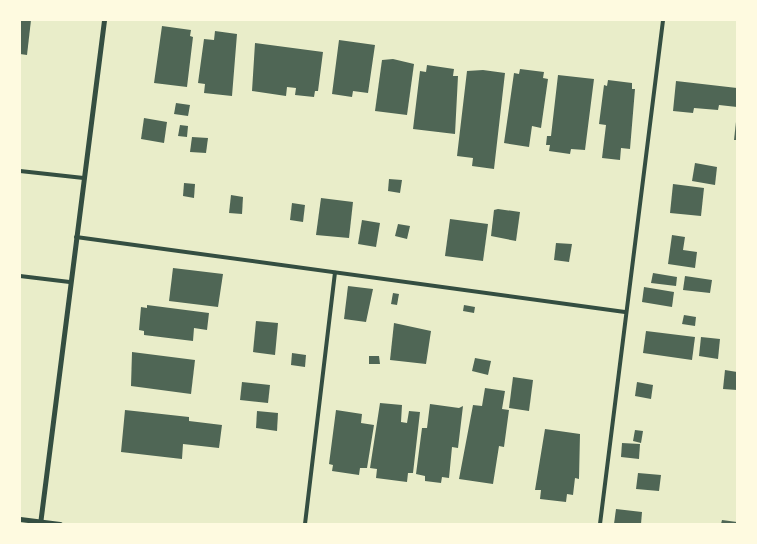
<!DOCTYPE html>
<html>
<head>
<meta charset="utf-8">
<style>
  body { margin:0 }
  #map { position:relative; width:757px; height:544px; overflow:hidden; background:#e9edc9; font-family:"PT Sans Narrow",sans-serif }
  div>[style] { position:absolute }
  .building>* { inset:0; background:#4f6655 }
  .service>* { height:4px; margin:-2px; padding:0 2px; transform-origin:2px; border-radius:2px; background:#344e41 }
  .minor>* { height:5px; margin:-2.5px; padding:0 2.5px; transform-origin:2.5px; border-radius:2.5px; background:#344e41 }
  span { translate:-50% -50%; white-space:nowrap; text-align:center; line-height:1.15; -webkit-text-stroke:4px #fefae0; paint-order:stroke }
  .frame { position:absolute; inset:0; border:21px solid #fefae0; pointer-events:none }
</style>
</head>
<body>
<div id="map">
  <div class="building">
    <i style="clip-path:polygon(20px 20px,31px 20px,27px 55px,20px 54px)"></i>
    <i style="clip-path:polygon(162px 26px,191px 30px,190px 36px,193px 37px,187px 87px,154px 83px)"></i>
    <i style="clip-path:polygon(215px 31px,237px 34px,232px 96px,204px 93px,205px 84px,198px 83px,204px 39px,214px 40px)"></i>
    <i style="clip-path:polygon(339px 40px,375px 45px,368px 93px,353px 91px,352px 97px,332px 94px)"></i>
    <i style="clip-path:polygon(255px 43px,323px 52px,318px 91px,315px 91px,314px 97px,295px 95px,296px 88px,287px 87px,286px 96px,252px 91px)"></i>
    <i style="clip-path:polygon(393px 59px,414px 64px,407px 115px,375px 111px,382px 60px)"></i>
    <i style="clip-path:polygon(427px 65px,454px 69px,453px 76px,458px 76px,455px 134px,413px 129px,420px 71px,426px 72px)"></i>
    <i style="clip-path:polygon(520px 69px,544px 72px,543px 78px,548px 79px,541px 128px,532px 126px,529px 147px,504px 143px,514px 73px,519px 74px)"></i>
    <i style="clip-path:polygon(483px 70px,505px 73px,494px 169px,472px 166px,473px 158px,457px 156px,467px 71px)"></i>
    <i style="clip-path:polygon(558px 75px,594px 79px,585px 150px,571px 149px,570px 154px,549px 151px,550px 145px,546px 145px,547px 136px,551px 136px)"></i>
    <i style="clip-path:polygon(608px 80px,632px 83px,632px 89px,635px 89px,630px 149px,621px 148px,620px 160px,602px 158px,606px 125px,599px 124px,604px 85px,607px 86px)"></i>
    <i style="clip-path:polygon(676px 81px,737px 88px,737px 107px,719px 105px,718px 110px,694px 108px,693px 113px,673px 111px)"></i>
    <i style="clip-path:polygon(176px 103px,190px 105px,188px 116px,174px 114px)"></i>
    <i style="clip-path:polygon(144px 118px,167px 122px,164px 143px,141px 139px)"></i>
    <i style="clip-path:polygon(736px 122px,737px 122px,737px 140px,734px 140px)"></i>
    <i style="clip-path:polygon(180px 125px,188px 126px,187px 137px,178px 136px)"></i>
    <i style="clip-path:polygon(192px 137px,208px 138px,206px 153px,190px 152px)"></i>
    <i style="clip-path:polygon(695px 163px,717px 167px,715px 185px,692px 181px)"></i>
    <i style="clip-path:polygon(389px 179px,402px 180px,400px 193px,388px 191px)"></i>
    <i style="clip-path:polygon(184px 183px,195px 184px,194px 198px,183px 196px)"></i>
    <i style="clip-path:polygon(673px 184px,704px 188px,701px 216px,670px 213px)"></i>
    <i style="clip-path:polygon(231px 195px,243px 197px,242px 214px,229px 213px)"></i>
    <i style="clip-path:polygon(321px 198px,353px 202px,349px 238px,316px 235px)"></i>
    <i style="clip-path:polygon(292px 203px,305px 205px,303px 222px,290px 220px)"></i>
    <i style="clip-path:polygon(498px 209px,520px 212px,516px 241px,491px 236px,494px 210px)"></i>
    <i style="clip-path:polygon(450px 219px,488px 224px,483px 261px,445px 256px)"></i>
    <i style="clip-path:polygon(362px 220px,380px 223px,376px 247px,358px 244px)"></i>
    <i style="clip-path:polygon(398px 224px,410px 226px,407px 239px,395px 236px)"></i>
    <i style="clip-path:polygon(672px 235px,685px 237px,683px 250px,697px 252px,695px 268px,668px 264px)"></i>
    <i style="clip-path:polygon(556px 243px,572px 244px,569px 262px,554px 260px)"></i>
    <i style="clip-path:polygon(173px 268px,223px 274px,218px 307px,169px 301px)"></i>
    <i style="clip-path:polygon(653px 273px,677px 277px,676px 286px,651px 283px)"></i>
    <i style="clip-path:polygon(685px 276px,712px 280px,710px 293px,683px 290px)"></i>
    <i style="clip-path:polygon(348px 286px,373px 289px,366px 322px,344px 319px)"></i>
    <i style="clip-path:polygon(644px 287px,674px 292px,672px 307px,642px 302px)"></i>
    <i style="clip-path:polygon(393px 293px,399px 294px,397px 305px,391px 304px)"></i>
    <i style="clip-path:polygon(147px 305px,209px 313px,207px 330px,194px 328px,193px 341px,144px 335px,144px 331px,139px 330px,141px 307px,147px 308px)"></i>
    <i style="clip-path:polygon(464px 305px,475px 307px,474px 313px,463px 311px)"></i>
    <i style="clip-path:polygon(684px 315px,696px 317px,695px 326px,682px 324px)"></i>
    <i style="clip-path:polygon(256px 321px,278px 323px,275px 355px,253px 352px)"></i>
    <i style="clip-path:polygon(394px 323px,431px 331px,426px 364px,390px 360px)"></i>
    <i style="clip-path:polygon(646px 331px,695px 337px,692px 360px,643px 353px)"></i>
    <i style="clip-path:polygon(701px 337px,720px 339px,718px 359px,699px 356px)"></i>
    <i style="clip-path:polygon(132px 352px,195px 360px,191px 394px,131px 386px)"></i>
    <i style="clip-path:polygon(292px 353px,306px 355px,305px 367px,291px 365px)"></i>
    <i style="clip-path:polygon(369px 356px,379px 356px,380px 364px,369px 364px)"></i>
    <i style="clip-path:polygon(475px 358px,491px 361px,488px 375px,472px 371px)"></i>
    <i style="clip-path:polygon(725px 370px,737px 372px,737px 390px,723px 389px)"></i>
    <i style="clip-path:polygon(513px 377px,533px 380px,529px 411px,509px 408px)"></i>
    <i style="clip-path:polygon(242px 382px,270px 385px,268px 403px,240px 400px)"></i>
    <i style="clip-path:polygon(637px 382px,653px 385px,651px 399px,635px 396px)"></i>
    <i style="clip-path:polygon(485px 388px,505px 391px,502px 409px,509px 410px,504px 447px,499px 446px,493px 484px,459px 479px,473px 405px,482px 406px)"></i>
    <i style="clip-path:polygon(380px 403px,402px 405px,401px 422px,407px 423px,409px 411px,420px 412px,413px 473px,408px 473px,407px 482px,376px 478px,377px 469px,370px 468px)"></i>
    <i style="clip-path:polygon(430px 404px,459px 408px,463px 406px,458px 448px,452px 447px,449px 478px,442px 477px,441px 483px,425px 481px,425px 476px,416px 474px,422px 428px,427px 428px)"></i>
    <i style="clip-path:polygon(125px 410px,189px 417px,189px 421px,222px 425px,219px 448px,183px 444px,182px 459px,121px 452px)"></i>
    <i style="clip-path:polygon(336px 410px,362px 414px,361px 423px,374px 425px,367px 468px,360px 468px,359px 475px,332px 471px,333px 465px,329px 464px)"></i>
    <i style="clip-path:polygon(257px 411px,278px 413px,277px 431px,256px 428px)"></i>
    <i style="clip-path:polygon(545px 429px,580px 434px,579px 479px,575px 478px,573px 495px,567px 494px,566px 502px,540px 499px,541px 490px,535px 490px)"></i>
    <i style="clip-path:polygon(635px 430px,643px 431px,641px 443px,633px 441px)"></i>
    <i style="clip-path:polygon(622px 443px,640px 444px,639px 459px,621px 457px)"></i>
    <i style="clip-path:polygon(638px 473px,661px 475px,659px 491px,636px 489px)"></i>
    <i style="clip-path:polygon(616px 509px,642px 512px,641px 524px,614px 524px)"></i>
    <i style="clip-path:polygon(722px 520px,737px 522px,737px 524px,721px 524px)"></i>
  </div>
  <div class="service">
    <i style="left:20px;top:171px;width:64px;rotate:6.2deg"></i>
    <i style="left:76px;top:237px;width:554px;rotate:7.78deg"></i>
    <i style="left:20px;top:276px;width:50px;rotate:6.8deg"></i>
    <i style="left:305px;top:524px;width:253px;rotate:-83.2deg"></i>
    <i style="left:600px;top:524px;width:508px;rotate:-82.87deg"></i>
  </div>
  <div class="minor">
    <i style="left:20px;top:519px;width:40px;rotate:7.1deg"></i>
    <i style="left:40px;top:524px;width:508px;rotate:-82.76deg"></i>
  </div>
  <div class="frame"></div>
</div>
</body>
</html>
